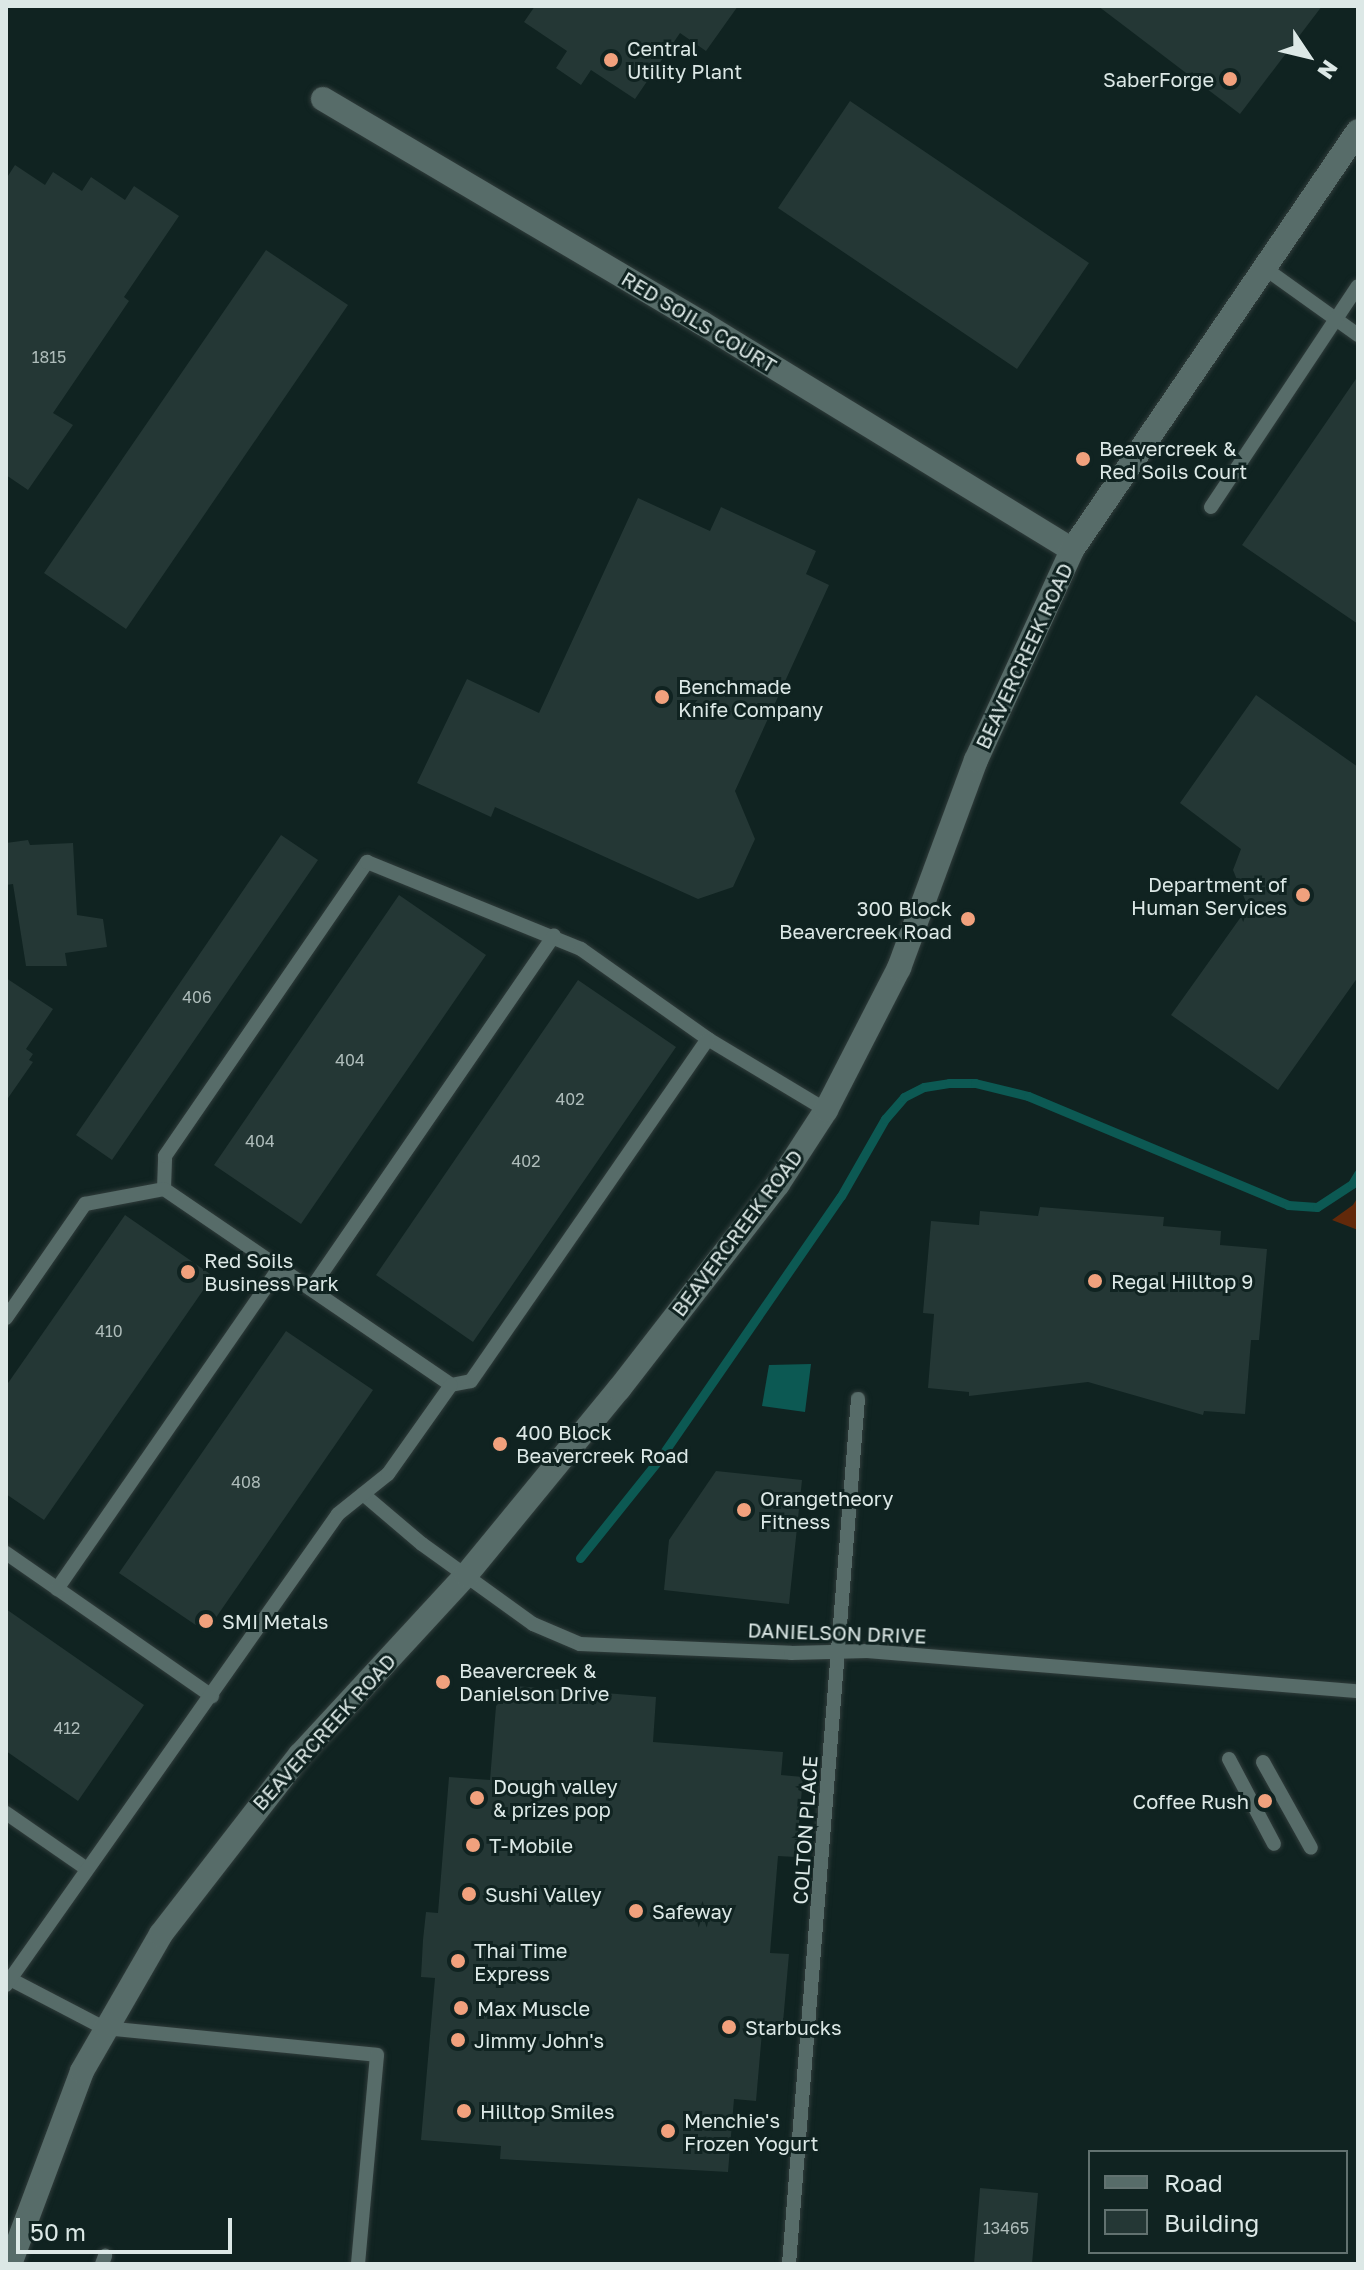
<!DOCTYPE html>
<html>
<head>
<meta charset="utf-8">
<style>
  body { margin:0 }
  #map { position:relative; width:1364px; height:2270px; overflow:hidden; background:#102321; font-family:"Golos Text",sans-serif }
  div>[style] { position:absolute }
  .green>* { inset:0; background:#62290a }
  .water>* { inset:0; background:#0c5953 }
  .stream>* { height:9px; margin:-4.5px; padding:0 4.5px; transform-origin:4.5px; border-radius:4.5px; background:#0c5953 }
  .building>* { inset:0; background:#243735 }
  .roads { filter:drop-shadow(0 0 2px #303c3b) drop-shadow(0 0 2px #303c3b) }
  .lane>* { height:14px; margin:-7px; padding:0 7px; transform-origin:7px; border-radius:7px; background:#576c69 }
  .street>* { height:24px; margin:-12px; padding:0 12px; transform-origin:12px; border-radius:12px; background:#576c69 }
  .secondary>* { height:24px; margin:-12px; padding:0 12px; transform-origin:12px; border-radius:12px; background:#576c69 }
  .dots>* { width:22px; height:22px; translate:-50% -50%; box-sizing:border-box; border:4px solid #102321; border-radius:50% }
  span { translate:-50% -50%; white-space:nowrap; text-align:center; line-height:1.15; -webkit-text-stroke:6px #102321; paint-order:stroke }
  .number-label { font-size:16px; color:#aebcba }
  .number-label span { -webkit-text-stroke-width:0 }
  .poi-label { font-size:20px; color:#dce8e6 }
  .left { translate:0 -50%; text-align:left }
  .right { translate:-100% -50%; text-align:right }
  .street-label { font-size:20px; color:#dce8e6 }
  .frame { position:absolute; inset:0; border:8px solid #dce8e6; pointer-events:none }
  .legend { position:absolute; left:1088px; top:2150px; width:260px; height:104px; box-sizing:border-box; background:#102321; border:2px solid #627270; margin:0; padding:10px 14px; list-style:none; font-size:24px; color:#dce8e6 }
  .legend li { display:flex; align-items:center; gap:16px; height:40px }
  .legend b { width:40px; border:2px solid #627270 }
  .north { position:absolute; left:1268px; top:16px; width:80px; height:80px; -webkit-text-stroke:6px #102321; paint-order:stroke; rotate:125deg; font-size:22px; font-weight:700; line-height:32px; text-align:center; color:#dce8e6 }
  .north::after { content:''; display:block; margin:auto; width:28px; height:36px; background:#dce8e6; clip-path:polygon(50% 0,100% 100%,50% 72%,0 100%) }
  .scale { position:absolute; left:16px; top:2218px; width:216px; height:36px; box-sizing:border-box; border:4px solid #dce8e6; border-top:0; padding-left:10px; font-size:24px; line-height:28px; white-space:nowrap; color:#dce8e6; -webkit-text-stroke:6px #102321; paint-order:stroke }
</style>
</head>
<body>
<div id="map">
  <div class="green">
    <i style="clip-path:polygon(1358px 1197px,1358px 1230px,1332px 1220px,1353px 1205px)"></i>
  </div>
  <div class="water">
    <i style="clip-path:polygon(811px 1364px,805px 1412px,762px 1406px,769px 1365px)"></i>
  </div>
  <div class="stream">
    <i style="left:580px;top:1558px;width:128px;rotate:-51.3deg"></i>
    <i style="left:660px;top:1458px;width:318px;rotate:-55.4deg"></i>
    <i style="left:841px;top:1196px;width:89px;rotate:-60.3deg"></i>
    <i style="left:885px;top:1119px;width:29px;rotate:-49deg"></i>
    <i style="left:904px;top:1097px;width:22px;rotate:-27deg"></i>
    <i style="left:924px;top:1087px;width:25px;rotate:-9deg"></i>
    <i style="left:949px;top:1083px;width:26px"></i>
    <i style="left:975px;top:1083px;width:55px;rotate:13.8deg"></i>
    <i style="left:1028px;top:1096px;width:282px;rotate:22.7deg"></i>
    <i style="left:1288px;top:1205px;width:29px;rotate:4deg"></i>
    <i style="left:1317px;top:1207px;width:42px;rotate:-33.3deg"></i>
    <i style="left:1352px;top:1184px;width:12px;rotate:-59deg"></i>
  </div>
  <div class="building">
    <i style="clip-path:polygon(535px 6px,738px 6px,706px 51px,680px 33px,635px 99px,591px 70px,581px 85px,556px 68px,567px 51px,524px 22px)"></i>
    <i style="clip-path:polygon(1098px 6px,1322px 6px,1240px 114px)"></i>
    <i style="clip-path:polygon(850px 101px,1089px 263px,1017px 369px,778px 208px)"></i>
    <i style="clip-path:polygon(15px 165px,45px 185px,53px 172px,82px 191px,91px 177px,125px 200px,134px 186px,179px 216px,124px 297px,129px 301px,53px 413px,73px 425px,28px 490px,6px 475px,6px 179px)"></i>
    <i style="clip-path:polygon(266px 250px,348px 305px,126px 629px,44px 573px)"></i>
    <i style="clip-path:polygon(1358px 376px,1358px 624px,1242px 545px)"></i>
    <i style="clip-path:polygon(638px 498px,710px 531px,721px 507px,816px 551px,806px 574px,829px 585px,735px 791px,755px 839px,733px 887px,698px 899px,495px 807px,491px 817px,417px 783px,467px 679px,539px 713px)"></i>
    <i style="clip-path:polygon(1256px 695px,1358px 767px,1358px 977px,1278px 1090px,1171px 1015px,1248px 907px,1233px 870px,1241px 849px,1180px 803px)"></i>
    <i style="clip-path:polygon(281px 835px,318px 860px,112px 1160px,76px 1135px)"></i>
    <i style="clip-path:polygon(28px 840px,30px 845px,73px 843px,77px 915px,103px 919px,107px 947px,65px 953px,67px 966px,26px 966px,13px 884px,6px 885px,6px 843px)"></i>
    <i style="clip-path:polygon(399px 895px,486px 955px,301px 1224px,214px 1165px)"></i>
    <i style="clip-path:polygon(6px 978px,53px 1009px,26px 1049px,33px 1054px,29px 1060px,33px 1062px,6px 1101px)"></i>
    <i style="clip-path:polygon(578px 980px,676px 1047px,473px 1342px,376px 1275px)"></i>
    <i style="clip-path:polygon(1040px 1207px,1164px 1217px,1163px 1226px,1221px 1231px,1220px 1245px,1267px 1249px,1259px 1340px,1251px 1340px,1245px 1414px,1204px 1411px,1203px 1415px,1088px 1382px,969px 1396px,969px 1392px,928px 1388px,934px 1314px,923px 1313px,931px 1221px,979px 1225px,980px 1211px,1038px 1216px)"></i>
    <i style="clip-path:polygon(125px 1215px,213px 1276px,44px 1520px,6px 1494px,6px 1386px)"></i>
    <i style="clip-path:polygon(286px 1331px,373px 1390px,206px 1632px,119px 1573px)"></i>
    <i style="clip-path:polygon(716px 1471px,802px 1480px,789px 1604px,664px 1590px,669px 1540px)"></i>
    <i style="clip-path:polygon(6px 1609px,144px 1705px,78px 1801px,6px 1751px)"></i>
    <i style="clip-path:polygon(515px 1686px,656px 1697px,653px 1742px,783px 1752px,781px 1775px,803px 1777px,796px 1857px,778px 1856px,770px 1953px,789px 1954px,782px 2034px,762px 2032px,756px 2101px,734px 2099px,728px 2172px,500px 2159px,501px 2146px,421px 2140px,435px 1978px,421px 1977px,423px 1940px,426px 1912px,438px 1913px,449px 1777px,490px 1780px,496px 1706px)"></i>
    <i style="clip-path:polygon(980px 2188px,1038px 2193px,1032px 2264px,974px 2264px)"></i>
  </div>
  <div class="roads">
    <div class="lane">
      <i style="left:1263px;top:267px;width:117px;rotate:35.6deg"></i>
      <i style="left:1211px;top:507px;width:265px;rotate:-56.4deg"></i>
      <i style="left:164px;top:1189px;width:33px;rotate:-88deg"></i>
      <i style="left:165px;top:1156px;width:357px;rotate:-55.5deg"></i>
      <i style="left:367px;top:862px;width:231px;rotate:22.1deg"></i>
      <i style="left:581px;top:949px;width:156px;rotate:35.3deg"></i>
      <i style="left:708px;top:1039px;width:138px;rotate:31deg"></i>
      <i style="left:311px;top:1289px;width:429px;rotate:-55.5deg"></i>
      <i style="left:6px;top:1318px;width:139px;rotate:-55.3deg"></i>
      <i style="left:85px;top:1204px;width:80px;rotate:-10.8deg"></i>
      <i style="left:164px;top:1189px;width:348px;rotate:34.3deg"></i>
      <i style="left:451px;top:1385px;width:20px;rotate:-11deg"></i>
      <i style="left:471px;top:1381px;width:416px;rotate:-55.3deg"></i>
      <i style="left:363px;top:1494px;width:77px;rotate:40.3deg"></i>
      <i style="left:422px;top:1544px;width:137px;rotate:35.8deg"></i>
      <i style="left:533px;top:1624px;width:51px;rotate:23.1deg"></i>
      <i style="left:580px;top:1644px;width:211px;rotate:2.4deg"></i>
      <i style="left:791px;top:1653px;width:77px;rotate:-1.5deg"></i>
      <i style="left:868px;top:1651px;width:492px;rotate:4.7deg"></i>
      <i style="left:6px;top:1553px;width:251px;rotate:34.8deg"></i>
      <i style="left:57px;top:1589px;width:390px;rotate:-55.3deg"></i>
      <i style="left:1229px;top:1759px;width:96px;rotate:62.1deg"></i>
      <i style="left:1263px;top:1762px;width:98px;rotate:60.8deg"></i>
      <i style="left:6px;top:1813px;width:98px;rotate:34.7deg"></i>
      <i style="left:10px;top:1979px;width:106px;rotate:27.5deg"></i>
      <i style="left:104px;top:2028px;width:274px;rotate:5.6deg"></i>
      <i style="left:377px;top:2055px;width:210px;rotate:95.2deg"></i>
      <i style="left:6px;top:1985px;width:576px;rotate:-54.82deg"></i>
      <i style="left:338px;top:1514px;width:64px;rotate:-38.7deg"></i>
      <i style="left:388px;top:1474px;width:109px;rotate:-54.7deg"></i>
      <i style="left:102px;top:2264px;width:9px;rotate:-69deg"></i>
      <i style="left:789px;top:2264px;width:868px;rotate:-85.44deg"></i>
    </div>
    <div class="street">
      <i style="left:323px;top:99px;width:440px;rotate:30.6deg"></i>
      <i style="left:702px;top:323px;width:434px;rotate:31.5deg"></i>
    </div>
    <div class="secondary">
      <i style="left:10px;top:2264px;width:206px;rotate:-69.5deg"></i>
      <i style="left:82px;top:2071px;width:158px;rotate:-60deg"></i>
      <i style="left:161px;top:1934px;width:227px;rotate:-52.2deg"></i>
      <i style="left:300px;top:1755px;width:245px;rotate:-47.3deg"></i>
      <i style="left:466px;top:1575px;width:241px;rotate:-50.6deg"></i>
      <i style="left:619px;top:1389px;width:259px;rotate:-52.2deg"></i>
      <i style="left:778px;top:1184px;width:88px;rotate:-57deg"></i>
      <i style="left:826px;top:1110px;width:160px;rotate:-62.8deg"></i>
      <i style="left:899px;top:968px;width:222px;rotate:-69.7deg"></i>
      <i style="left:976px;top:760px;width:231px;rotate:-65.4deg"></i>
      <i style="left:1072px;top:550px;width:507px;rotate:-55.68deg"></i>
    </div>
  </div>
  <div class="dots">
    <i style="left:611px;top:60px;background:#f1a17d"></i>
    <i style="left:1230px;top:79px;background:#f1a17d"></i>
    <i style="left:1083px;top:459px;background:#f1a17d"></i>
    <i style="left:662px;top:697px;background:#f1a17d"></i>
    <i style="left:1303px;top:895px;background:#f1a17d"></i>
    <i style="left:968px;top:919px;background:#f1a17d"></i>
    <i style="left:188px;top:1272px;background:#f1a17d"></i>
    <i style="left:1095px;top:1281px;background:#f1a17d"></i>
    <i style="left:500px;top:1444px;background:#f1a17d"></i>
    <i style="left:744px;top:1510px;background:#f1a17d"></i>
    <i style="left:206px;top:1621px;background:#f1a17d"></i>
    <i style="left:443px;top:1682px;background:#f1a17d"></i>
    <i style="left:477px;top:1798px;background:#f1a17d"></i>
    <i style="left:1265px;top:1801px;background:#f1a17d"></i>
    <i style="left:473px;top:1845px;background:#f1a17d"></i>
    <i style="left:469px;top:1894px;background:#f1a17d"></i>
    <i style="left:636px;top:1911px;background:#f1a17d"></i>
    <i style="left:458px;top:1961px;background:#f1a17d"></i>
    <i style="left:461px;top:2008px;background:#f1a17d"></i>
    <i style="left:729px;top:2027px;background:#f1a17d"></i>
    <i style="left:458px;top:2040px;background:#f1a17d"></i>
    <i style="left:464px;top:2111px;background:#f1a17d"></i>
    <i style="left:668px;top:2131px;background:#f1a17d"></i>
  </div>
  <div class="number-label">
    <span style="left:49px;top:357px">1815</span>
    <span style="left:197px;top:997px">406</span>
    <span style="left:350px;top:1060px">404</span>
    <span style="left:570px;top:1099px">402</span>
    <span style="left:260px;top:1141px">404</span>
    <span style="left:526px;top:1161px">402</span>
    <span style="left:109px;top:1331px">410</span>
    <span style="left:246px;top:1482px">408</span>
    <span style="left:67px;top:1728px">412</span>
    <span style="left:1006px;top:2228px">13465</span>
  </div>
  <div class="poi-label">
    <span class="left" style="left:627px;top:60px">Central<br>Utility Plant</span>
    <span class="right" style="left:1214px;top:79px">SaberForge</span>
    <span class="left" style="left:1099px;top:460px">Beavercreek &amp;<br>Red Soils Court</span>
    <span class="left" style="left:678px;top:698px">Benchmade<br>Knife Company</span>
    <span class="right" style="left:1287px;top:896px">Department of<br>Human Services</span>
    <span class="right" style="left:952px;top:920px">300 Block<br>Beavercreek Road</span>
    <span class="left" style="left:204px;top:1272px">Red Soils<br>Business Park</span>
    <span class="left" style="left:1111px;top:1281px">Regal Hilltop 9</span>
    <span class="left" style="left:516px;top:1444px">400 Block<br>Beavercreek Road</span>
    <span class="left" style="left:760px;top:1510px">Orangetheory<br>Fitness</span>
    <span class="left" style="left:222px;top:1621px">SMI Metals</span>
    <span class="left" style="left:459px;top:1682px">Beavercreek &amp;<br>Danielson Drive</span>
    <span class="left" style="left:493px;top:1798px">Dough valley<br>&amp; prizes pop</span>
    <span class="right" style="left:1249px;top:1801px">Coffee Rush</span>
    <span class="left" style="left:489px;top:1845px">T-Mobile</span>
    <span class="left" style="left:485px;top:1894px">Sushi Valley</span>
    <span class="left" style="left:652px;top:1911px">Safeway</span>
    <span class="left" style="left:474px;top:1962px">Thai Time<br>Express</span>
    <span class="left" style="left:477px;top:2008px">Max Muscle</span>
    <span class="left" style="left:745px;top:2027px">Starbucks</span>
    <span class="left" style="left:474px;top:2040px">Jimmy John's</span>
    <span class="left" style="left:480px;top:2111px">Hilltop Smiles</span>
    <span class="left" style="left:684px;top:2132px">Menchie's<br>Frozen Yogurt</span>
  </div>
  <div class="street-label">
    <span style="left:699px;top:322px;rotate:31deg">RED SOILS COURT</span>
    <span style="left:1024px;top:656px;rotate:-65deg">BEAVERCREEK ROAD</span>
    <span style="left:737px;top:1233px;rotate:-53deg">BEAVERCREEK ROAD</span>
    <span style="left:837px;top:1633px;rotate:2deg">DANIELSON DRIVE</span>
    <span style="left:324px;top:1732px;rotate:-48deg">BEAVERCREEK ROAD</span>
    <span style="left:805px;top:1830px;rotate:-86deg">COLTON PLACE</span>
  </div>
  <div class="frame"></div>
  <ul class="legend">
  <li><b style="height:10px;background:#576c69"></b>Road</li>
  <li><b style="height:22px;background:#243735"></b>Building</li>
  </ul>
  <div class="north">N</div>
  <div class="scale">50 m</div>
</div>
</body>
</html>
